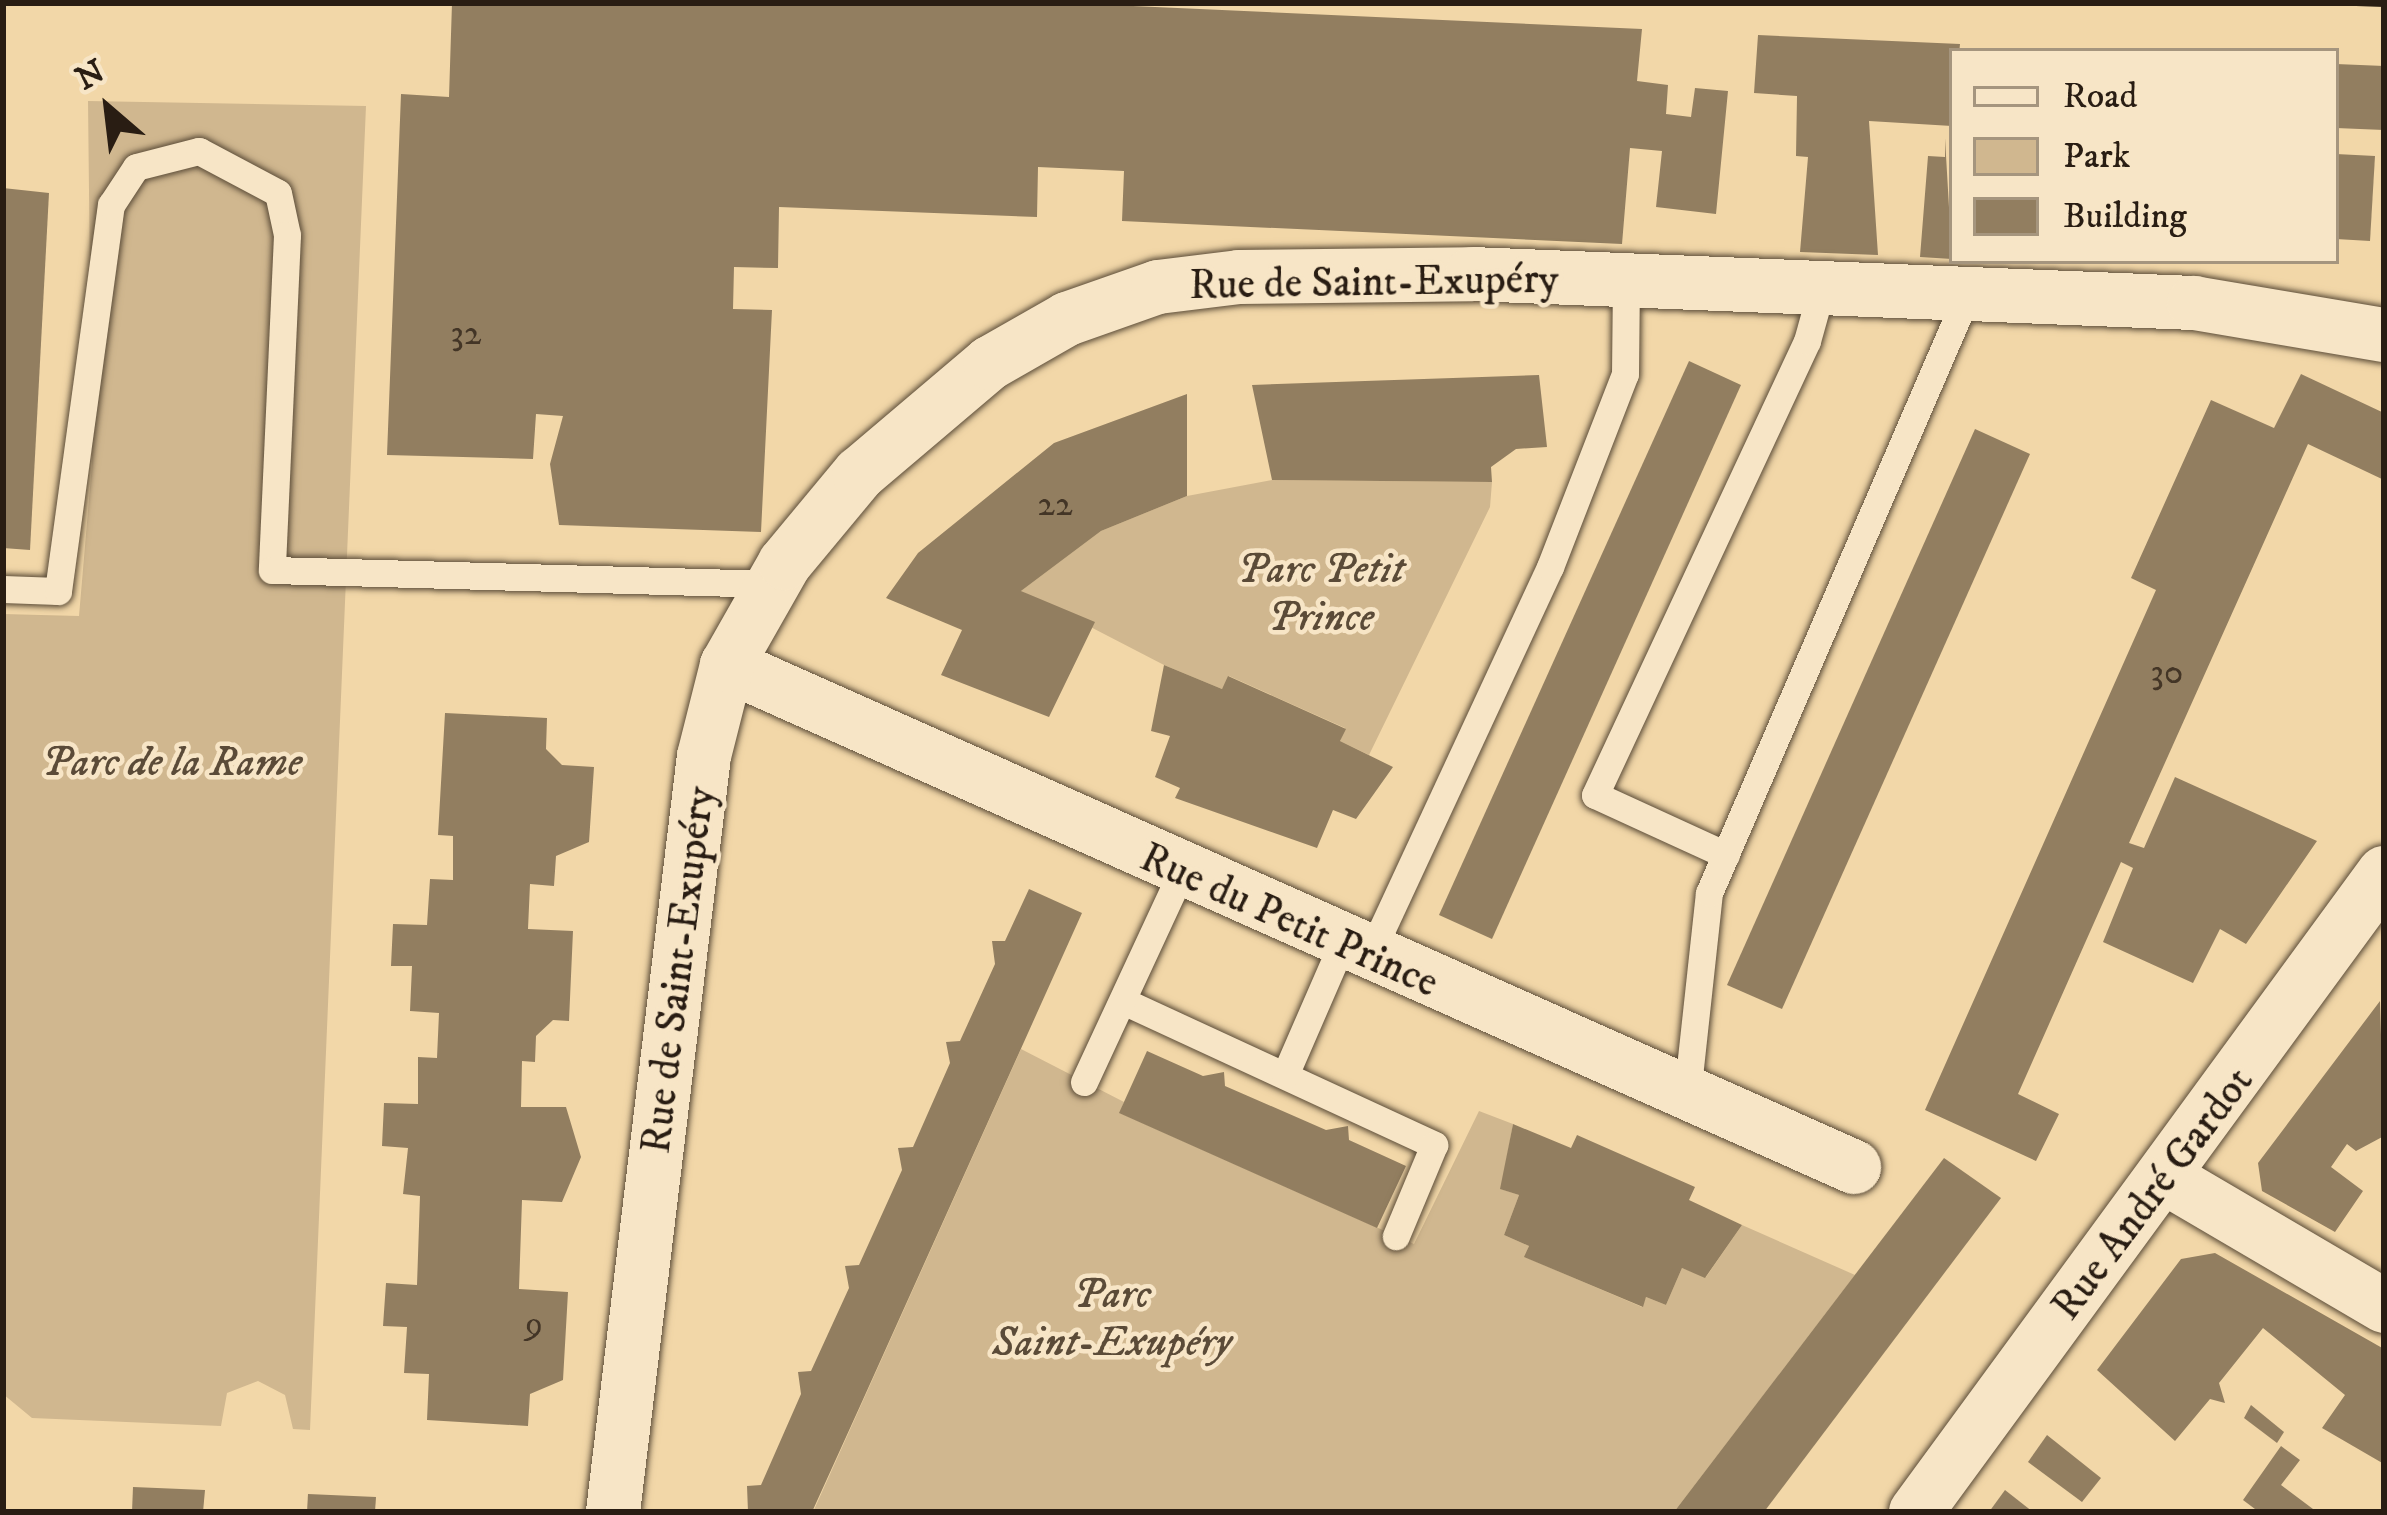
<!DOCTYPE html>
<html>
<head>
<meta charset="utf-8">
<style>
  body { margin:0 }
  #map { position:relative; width:2387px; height:1515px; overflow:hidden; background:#f2d7a8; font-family:"IM FELL DW Pica",serif }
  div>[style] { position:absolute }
  .green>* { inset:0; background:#d0b78f }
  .building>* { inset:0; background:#927e60 }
  .roads { filter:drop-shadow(0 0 3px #5b4c38) drop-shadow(0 0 3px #5b4c38) }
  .service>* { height:27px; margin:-13.5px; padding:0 13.5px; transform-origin:13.5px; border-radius:13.5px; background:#f7e5c6 }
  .minor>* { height:54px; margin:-27px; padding:0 27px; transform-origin:27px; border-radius:27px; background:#f7e5c6 }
  .tram>* { height:3px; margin:-1.5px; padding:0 1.5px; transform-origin:1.5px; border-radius:1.5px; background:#291d13 }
  span { translate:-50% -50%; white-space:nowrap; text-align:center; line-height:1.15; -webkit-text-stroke:9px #f7e5c6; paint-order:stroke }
  .number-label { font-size:36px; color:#433526 }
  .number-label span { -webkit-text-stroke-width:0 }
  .street-label { font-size:42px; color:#291d13 }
  .park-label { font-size:42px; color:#5b4b38; font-style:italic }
  .frame { position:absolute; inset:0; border:6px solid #291d13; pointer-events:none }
  .legend { position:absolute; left:1949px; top:48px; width:390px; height:216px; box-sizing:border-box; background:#f7e5c6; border:3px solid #a5957e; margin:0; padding:15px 21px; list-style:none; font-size:36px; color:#291d13 }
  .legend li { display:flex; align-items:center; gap:24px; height:60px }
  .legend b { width:60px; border:3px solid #a5957e }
  .north { position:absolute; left:48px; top:48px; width:120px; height:120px; -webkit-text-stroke:9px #f7e5c6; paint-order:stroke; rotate:332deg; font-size:33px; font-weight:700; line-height:48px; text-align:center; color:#291d13 }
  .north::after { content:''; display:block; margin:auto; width:42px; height:54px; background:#291d13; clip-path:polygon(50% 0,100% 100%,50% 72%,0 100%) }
</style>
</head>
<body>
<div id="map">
  <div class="green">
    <i style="clip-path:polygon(88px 101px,366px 106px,310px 1430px,293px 1429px,285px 1395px,258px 1381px,227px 1393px,221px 1426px,32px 1418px,3px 1394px,3px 614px,79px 616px,92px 464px)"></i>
    <i style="clip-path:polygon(1272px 480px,1492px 482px,1490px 507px,1369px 755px,1340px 741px,1345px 728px,1229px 676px,1222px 689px,1164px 665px,1021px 591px,1101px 531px,1187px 496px)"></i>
    <i style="clip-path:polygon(1021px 1049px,1124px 1102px,1120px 1113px,1414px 1244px,1479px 1111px,1513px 1124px,1501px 1189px,1519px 1195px,1504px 1235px,1529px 1246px,1525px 1257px,1642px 1307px,1646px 1297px,1666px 1305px,1682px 1268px,1706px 1277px,1742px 1225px,1855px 1275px,1674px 1512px,813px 1512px)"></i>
  </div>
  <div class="building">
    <i style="clip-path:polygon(452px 3px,1066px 3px,1642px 29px,1637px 81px,1668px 85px,1666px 114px,1691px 117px,1695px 88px,1728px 91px,1716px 214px,1656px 207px,1662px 151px,1630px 148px,1622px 244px,1122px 221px,1124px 171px,1038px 167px,1037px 217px,779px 207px,778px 268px,734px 267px,733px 309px,772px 310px,761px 532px,559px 525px,550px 464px,563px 416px,536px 414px,533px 459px,387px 455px,401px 94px,449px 97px)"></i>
    <i style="clip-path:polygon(1758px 35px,1960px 44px,1952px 126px,1869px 121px,1878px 255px,1800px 252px,1808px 157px,1796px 156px,1797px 96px,1754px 93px)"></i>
    <i style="clip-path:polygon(2336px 64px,2384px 66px,2384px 130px,2336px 128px)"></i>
    <i style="clip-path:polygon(1945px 138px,1952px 259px,1920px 257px,1928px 156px,1945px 157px)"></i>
    <i style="clip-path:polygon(2336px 154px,2375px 156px,2370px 241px,2336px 239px)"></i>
    <i style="clip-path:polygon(3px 188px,49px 193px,30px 550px,3px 548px)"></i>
    <i style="clip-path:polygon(1689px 361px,1741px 385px,1492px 939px,1439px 915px)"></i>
    <i style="clip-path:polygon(2301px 374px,2384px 413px,2384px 480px,2308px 444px,2129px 843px,2144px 848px,2175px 777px,2317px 841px,2246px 944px,2220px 929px,2193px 983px,2103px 942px,2133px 868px,2121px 862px,2018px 1094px,2059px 1114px,2036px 1161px,1925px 1110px,2156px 590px,2131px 578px,2211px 400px,2274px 428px)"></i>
    <i style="clip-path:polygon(1539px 375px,1547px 447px,1516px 449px,1491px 467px,1492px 482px,1272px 480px,1252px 385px)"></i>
    <i style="clip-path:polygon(1187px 394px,1187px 496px,1101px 531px,1021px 591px,1095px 622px,1049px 717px,941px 675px,962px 630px,886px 598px,918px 553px,1054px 443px)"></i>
    <i style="clip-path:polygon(1975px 429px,2030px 454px,1782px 1009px,1727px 985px)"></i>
    <i style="clip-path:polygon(1164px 665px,1222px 689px,1228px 676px,1346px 729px,1340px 741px,1393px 767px,1356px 819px,1333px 810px,1317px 848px,1175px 798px,1180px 788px,1155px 777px,1170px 736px,1151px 731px)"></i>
    <i style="clip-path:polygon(445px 713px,547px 718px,546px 749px,562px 765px,594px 767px,589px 842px,556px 856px,554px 886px,530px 884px,528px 929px,573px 931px,569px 1021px,553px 1020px,536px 1036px,535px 1062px,522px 1061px,521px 1107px,566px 1107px,581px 1157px,562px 1202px,522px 1200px,519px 1289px,568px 1292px,563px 1380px,530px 1394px,528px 1426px,427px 1420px,429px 1374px,404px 1373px,407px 1327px,383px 1326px,386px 1283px,417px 1285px,420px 1196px,403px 1194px,408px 1148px,382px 1146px,384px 1103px,418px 1104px,418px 1057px,437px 1058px,439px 1013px,410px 1011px,412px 966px,391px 966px,393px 924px,427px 925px,430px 879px,453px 880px,453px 836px,438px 835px)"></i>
    <i style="clip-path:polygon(1029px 889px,1082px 913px,861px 1404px,812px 1512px,748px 1512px,747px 1486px,761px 1485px,801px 1394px,798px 1372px,811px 1371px,849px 1288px,845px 1266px,859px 1265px,902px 1170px,898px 1148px,913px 1147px,950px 1063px,946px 1042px,960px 1041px,995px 964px,992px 941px,1005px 941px)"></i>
    <i style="clip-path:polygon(2380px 1001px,2384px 1136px,2356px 1151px,2347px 1144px,2331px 1167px,2363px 1191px,2335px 1232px,2262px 1191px,2258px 1163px)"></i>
    <i style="clip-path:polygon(1147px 1051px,1203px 1076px,1224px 1072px,1225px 1086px,1326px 1130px,1348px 1126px,1349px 1140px,1406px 1166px,1377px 1228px,1119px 1113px)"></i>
    <i style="clip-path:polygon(1513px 1124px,1571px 1148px,1577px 1135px,1695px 1187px,1689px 1200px,1742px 1225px,1705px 1278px,1682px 1268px,1666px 1305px,1646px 1297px,1643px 1307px,1524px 1257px,1529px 1246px,1504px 1235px,1519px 1195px,1500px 1189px)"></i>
    <i style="clip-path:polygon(1944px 1158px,2001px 1198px,1764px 1512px,1674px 1512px)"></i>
    <i style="clip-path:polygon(2215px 1253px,2384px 1349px,2384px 1464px,2322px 1428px,2345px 1395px,2263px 1328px,2219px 1383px,2225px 1403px,2210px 1399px,2175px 1441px,2097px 1370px,2181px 1259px)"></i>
    <i style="clip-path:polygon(2251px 1405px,2284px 1432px,2277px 1443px,2244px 1418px)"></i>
    <i style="clip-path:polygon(2047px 1435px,2101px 1478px,2082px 1502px,2028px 1462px)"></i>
    <i style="clip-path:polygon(2281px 1446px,2300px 1460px,2281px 1485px,2317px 1512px,2259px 1512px,2243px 1500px)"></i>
    <i style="clip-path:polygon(133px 1487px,205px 1490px,203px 1512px,132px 1512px)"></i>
    <i style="clip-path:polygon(2005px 1490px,2033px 1512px,1989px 1512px)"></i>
    <i style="clip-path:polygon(308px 1494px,376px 1497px,375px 1512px,307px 1512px)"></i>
  </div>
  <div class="roads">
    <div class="service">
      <i style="left:3px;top:589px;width:55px;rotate:2.1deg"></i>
      <i style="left:58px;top:591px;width:390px;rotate:-82.2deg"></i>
      <i style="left:111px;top:205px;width:45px;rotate:-56.7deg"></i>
      <i style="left:136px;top:167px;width:65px;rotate:-14.3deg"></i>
      <i style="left:199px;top:151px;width:89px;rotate:28deg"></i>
      <i style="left:278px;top:193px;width:43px;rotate:77.9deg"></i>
      <i style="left:287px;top:235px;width:335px;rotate:92.6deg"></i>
      <i style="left:272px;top:570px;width:502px;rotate:1.6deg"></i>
      <i style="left:1726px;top:855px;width:144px;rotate:-155.4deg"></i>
      <i style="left:1595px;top:795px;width:501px;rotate:-64.97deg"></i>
      <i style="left:1807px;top:341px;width:56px;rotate:-74.5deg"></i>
      <i style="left:1368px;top:959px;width:432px;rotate:-65.1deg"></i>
      <i style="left:1550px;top:567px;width:207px;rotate:-68.8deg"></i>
      <i style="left:1625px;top:374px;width:91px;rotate:-89.4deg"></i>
      <i style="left:1123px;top:1001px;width:343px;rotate:24.8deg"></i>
      <i style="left:1434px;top:1145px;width:99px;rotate:112.7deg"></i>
      <i style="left:1285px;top:1075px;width:141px;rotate:-66.5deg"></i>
      <i style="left:1084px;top:1082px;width:230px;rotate:-65.1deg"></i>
      <i style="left:1687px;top:1095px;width:203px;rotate:-83.8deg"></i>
      <i style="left:1709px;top:893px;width:651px;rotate:-66.66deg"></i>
    </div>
    <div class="minor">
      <i style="left:727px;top:665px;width:1234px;rotate:24.01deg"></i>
      <i style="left:2166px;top:1178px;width:253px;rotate:30.4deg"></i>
      <i style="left:613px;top:1512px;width:761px;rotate:-83.14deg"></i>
      <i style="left:704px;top:756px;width:94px;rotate:-75.8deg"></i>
      <i style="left:727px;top:665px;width:117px;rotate:-60.4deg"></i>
      <i style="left:785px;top:563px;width:116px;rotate:-50.3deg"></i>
      <i style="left:859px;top:474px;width:172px;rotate:-40.3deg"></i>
      <i style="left:990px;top:363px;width:89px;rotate:-29.7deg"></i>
      <i style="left:1067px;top:319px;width:96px;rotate:-19.4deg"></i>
      <i style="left:1158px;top:287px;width:82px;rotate:-7deg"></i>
      <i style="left:1239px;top:277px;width:233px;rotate:-0.7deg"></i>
      <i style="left:1472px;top:274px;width:723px;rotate:2.3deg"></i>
      <i style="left:2194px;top:303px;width:193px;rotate:9.6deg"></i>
      <i style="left:1916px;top:1512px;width:792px;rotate:-53.78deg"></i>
    </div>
  </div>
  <div class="tram">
    <i style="left:2327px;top:3px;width:57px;rotate:2deg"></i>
  </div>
  <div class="number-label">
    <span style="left:466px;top:334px">32</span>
    <span style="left:1055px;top:505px">22</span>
    <span style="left:2167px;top:673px">30</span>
    <span style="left:534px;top:1325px">9</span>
  </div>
  <div class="street-label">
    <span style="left:1374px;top:283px;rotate:-1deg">Rue de Saint-Exupéry</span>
    <span style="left:1289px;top:921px;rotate:24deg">Rue du Petit Prince</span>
    <span style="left:679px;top:970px;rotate:-83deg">Rue de Saint-Exupéry</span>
    <span style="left:2153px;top:1194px;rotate:-53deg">Rue André Gardot</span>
  </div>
  <div class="park-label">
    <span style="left:1321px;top:594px">Parc Petit<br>Prince</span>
    <span style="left:172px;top:763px">Parc de la Rame</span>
    <span style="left:1112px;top:1319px">Parc<br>Saint-Exupéry</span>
  </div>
  <div class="frame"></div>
  <ul class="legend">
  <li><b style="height:15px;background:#f7e5c6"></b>Road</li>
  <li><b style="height:33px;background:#d0b78f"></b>Park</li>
  <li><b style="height:33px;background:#927e60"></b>Building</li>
  </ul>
  <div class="north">N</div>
</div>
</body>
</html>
